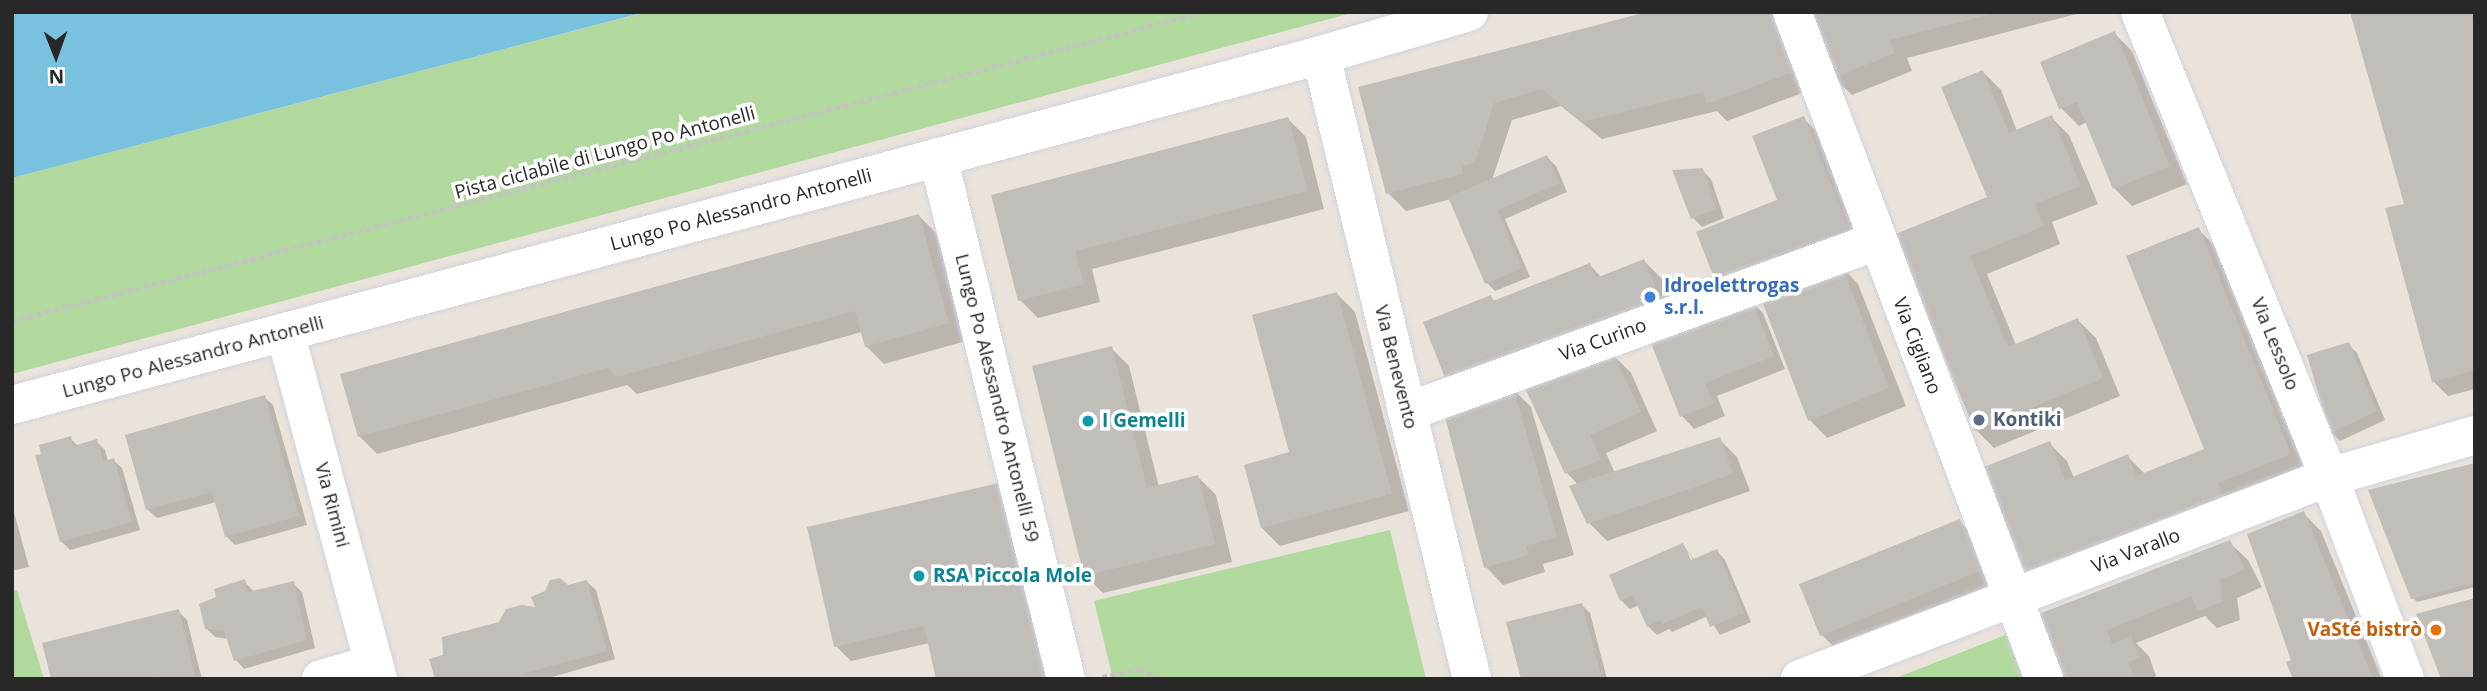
<!DOCTYPE html>
<html>
<head>
<meta charset="utf-8">
<style>
  body { margin:0 }
  #map { position:relative; width:2487px; height:691px; overflow:hidden; background:#e9e3db; font-family:"Open Sans",sans-serif }
  div>[style] { position:absolute }
  .green>* { inset:0; background:#b1d99e }
  .water>* { inset:0; background:#79c2df }
  .shadow>* { inset:0; background:#0003 }
  .building>* { inset:0; background:#c1bdb8 }
  .path>* { height:4.5px; margin-top:-2.25px; transform-origin:0; background:repeating-linear-gradient(90deg,#c3c3c3 0 5px,transparent 0 8.5px) }
  .roads { filter:drop-shadow(0 0 2px #d1d3df) drop-shadow(0 0 2px #d1d3df) }
  .street>* { height:38px; margin:-19px; padding:0 19px; transform-origin:19px; border-radius:19px; background:#fff }
  .dots>* { width:19px; height:19px; translate:-50% -50%; box-sizing:border-box; border:4px solid #fff; border-radius:50% }
  span { translate:-50% -50%; white-space:nowrap; text-align:center; line-height:1.15; -webkit-text-stroke:7px #fff; paint-order:stroke }
  .street-label { font-size:19px; color:#282828 }
  .shop-label { font-size:19px; color:#366cbe; font-weight:700 }
  .left { translate:0 -50%; text-align:left }
  .service-label { font-size:19px; color:#4e5e75; font-weight:700 }
  .culture-label { font-size:19px; color:#0d838f; font-weight:700 }
  .food-label { font-size:19px; color:#c56008; font-weight:700 }
  .right { translate:-100% -50%; text-align:right }
  .frame { position:absolute; inset:0; border:14px solid #282828; pointer-events:none }
  .north { position:absolute; left:21px; top:21px; width:70px; height:70px; -webkit-text-stroke:5px #fff; paint-order:stroke; rotate:179deg; font-size:19px; font-weight:700; line-height:28px; text-align:center; color:#282828 }
  .north::after { content:''; display:block; margin:auto; width:24px; height:32px; background:#282828; clip-path:polygon(50% 0,100% 100%,50% 72%,0 100%) }
</style>
</head>
<body>
<div id="map">
  <div class="green">
    <i style="clip-path:polygon(646px 12px,1355px 12px,12px 374px,12px 178px)"></i>
    <i style="clip-path:polygon(1390px 530px,1426px 679px,1113px 679px,1094px 601px)"></i>
    <i style="clip-path:polygon(17px 590px,44px 679px,12px 679px,12px 591px)"></i>
    <i style="clip-path:polygon(2016px 631px,2035px 679px,1893px 679px)"></i>
  </div>
  <div class="water">
    <i style="clip-path:polygon(12px 12px,645px 12px,12px 178px)"></i>
  </div>
  <div class="shadow">
    <i style="clip-path:polygon(1653px 12px,1783px 12px,1810px 90px,1727px 121px,1717px 111px,1602px 139px,1561px 106px,1512px 120px,1492px 180px,1547px 157px,1556px 166px,1567px 192px,1505px 219px,1530px 277px,1495px 291px,1487px 283px,1451px 199px,1406px 211px,1388px 193px,1360px 89px)"></i>
    <i style="clip-path:polygon(1811px 12px,2084px 12px,1907px 58px,1912px 71px,1852px 95px,1834px 78px)"></i>
    <i style="clip-path:polygon(2352px 12px,2475px 12px,2475px 389px,2448px 396px,2433px 381px,2406px 205px)"></i>
    <i style="clip-path:polygon(2114px 33px,2132px 51px,2187px 184px,2132px 206px,2114px 188px,2087px 122px,2079px 126px,2061px 108px)"></i>
    <i style="clip-path:polygon(1983px 72px,2001px 90px,2017px 131px,2051px 117px,2069px 135px,2098px 204px,2052px 222px,2060px 244px,1987px 274px,2016px 345px,2078px 320px,2096px 338px,2120px 396px,1994px 448px,1976px 430px,1895px 236px,1989px 198px)"></i>
    <i style="clip-path:polygon(1803px 118px,1821px 136px,1864px 245px,1716px 279px,1779px 201px)"></i>
    <i style="clip-path:polygon(1288px 119px,1306px 137px,1324px 209px,1092px 269px,1100px 302px,1038px 318px,1020px 300px,993px 196px)"></i>
    <i style="clip-path:polygon(1702px 170px,1711px 179px,1724px 218px,1702px 227px,1693px 218px)"></i>
    <i style="clip-path:polygon(919px 216px,937px 234px,966px 341px,884px 364px,866px 346px,862px 332px,637px 394px,627px 385px,377px 454px,359px 436px)"></i>
    <i style="clip-path:polygon(2198px 229px,2216px 247px,2308px 472px,2047px 597px,2049px 443px,2067px 461px,2074px 478px,2127px 456px,2146px 475px,2207px 450px)"></i>
    <i style="clip-path:polygon(1644px 261px,1662px 279px,1677px 318px,1448px 382px,1491px 297px,1495px 302px,1590px 265px,1602px 278px)"></i>
    <i style="clip-path:polygon(1841px 266px,1858px 284px,1906px 406px,1827px 438px,1810px 420px)"></i>
    <i style="clip-path:polygon(1337px 294px,1355px 312px,1409px 511px,1280px 546px,1262px 528px,1292px 454px)"></i>
    <i style="clip-path:polygon(1750px 300px,1763px 313px,1785px 369px,1717px 396px,1725px 416px,1694px 429px,1682px 416px,1651px 339px)"></i>
    <i style="clip-path:polygon(2348px 344px,2357px 353px,2385px 420px,2340px 441px,2331px 432px)"></i>
    <i style="clip-path:polygon(1111px 348px,1129px 366px,1159px 487px,1198px 477px,1216px 495px,1232px 562px,1103px 593px,1085px 575px)"></i>
    <i style="clip-path:polygon(1613px 355px,1631px 373px,1657px 431px,1606px 453px,1615px 473px,1719px 439px,1737px 457px,1750px 491px,1607px 541px,1589px 523px,1578px 485px,1567px 473px)"></i>
    <i style="clip-path:polygon(1513px 389px,1531px 407px,1574px 555px,1543px 564px,1545px 572px,1503px 585px,1486px 567px)"></i>
    <i style="clip-path:polygon(264px 397px,273px 405px,307px 525px,235px 545px,226px 536px,216px 502px,157px 518px,148px 510px,127px 436px)"></i>
    <i style="clip-path:polygon(70px 438px,78px 446px,96px 441px,105px 450px,108px 461px,113px 460px,122px 468px,140px 530px,70px 550px,61px 541px)"></i>
    <i style="clip-path:polygon(2475px 465px,2475px 587px,2417px 602px,2413px 598px)"></i>
    <i style="clip-path:polygon(998px 485px,1054px 679px,938px 679px,929px 643px,851px 661px,836px 646px)"></i>
    <i style="clip-path:polygon(12px 505px,29px 567px,12px 571px)"></i>
    <i style="clip-path:polygon(2303px 513px,2321px 531px,2382px 679px,2295px 679px)"></i>
    <i style="clip-path:polygon(1959px 521px,1977px 539px,1997px 589px,1840px 653px,1822px 635px)"></i>
    <i style="clip-path:polygon(2229px 542px,2248px 560px,2262px 587px,2237px 598px,2240px 620px,2217px 628px,2205px 616px,2136px 643px,2149px 656px,2156px 676px,2149px 679px,2063px 679px,2038px 616px)"></i>
    <i style="clip-path:polygon(evenodd,1683px 545px,1695px 561px,1717px 551px,1725px 560px,1751px 622px,1720px 635px,1708px 616px,1672px 632px,1669px 629px,1657px 635px,1648px 626px,1639px 605px,1630px 609px,1621px 600px,1683px 545px,1686px 553px,1690px 553px,1696px 568px,1686px 553px)"></i>
    <i style="clip-path:polygon(244px 581px,254px 592px,293px 583px,302px 592px,315px 648px,244px 669px,236px 660px,229px 639px,215px 637px,206px 628px,218px 598px)"></i>
    <i style="clip-path:polygon(587px 582px,596px 590px,615px 659px,545px 679px,437px 679px,445px 657px,501px 623px,538px 609px,568px 587px)"></i>
    <i style="clip-path:polygon(1582px 605px,1590px 613px,1607px 679px,1523px 679px)"></i>
    <i style="clip-path:polygon(178px 611px,187px 620px,202px 679px,53px 679px)"></i>
  </div>
  <div class="building">
    <i style="clip-path:polygon(1647px 12px,1772px 12px,1793px 72px,1707px 104px,1703px 92px,1582px 122px,1542px 89px,1494px 103px,1475px 163px,1462px 166px,1462px 174px,1386px 194px,1358px 87px)"></i>
    <i style="clip-path:polygon(1809px 12px,1995px 12px,1995px 13px,1890px 40px,1895px 53px,1833px 78px)"></i>
    <i style="clip-path:polygon(2350px 12px,2471px 12px,2475px 27px,2475px 370px,2432px 382px,2385px 208px,2404px 204px)"></i>
    <i style="clip-path:polygon(2115px 31px,2170px 166px,2113px 189px,2077px 102px,2059px 109px,2040px 62px)"></i>
    <i style="clip-path:polygon(1983px 70px,2009px 133px,2052px 115px,2081px 186px,2035px 204px,2044px 226px,1970px 256px,2008px 347px,2078px 318px,2103px 378px,1975px 431px,1893px 235px,1987px 197px,1941px 87px)"></i>
    <i style="clip-path:polygon(1804px 116px,1848px 227px,1715px 280px,1696px 232px,1777px 200px,1752px 136px)"></i>
    <i style="clip-path:polygon(1288px 117px,1308px 191px,1075px 251px,1084px 284px,1018px 301px,991px 195px)"></i>
    <i style="clip-path:polygon(1547px 155px,1560px 183px,1498px 210px,1522px 268px,1485px 284px,1448px 197px)"></i>
    <i style="clip-path:polygon(1703px 168px,1716px 209px,1691px 219px,1672px 170px)"></i>
    <i style="clip-path:polygon(919px 214px,949px 323px,865px 347px,855px 311px,617px 377px,608px 368px,358px 437px,340px 374px)"></i>
    <i style="clip-path:polygon(2199px 227px,2291px 454px,2218px 483px,2226px 502px,2028px 580px,1981px 468px,2050px 441px,2065px 480px,2128px 454px,2136px 476px,2204px 449px,2126px 256px)"></i>
    <i style="clip-path:polygon(1644px 259px,1660px 300px,1447px 383px,1423px 322px,1491px 295px,1493px 301px,1590px 263px,1596px 278px)"></i>
    <i style="clip-path:polygon(1841px 264px,1889px 388px,1808px 421px,1760px 296px)"></i>
    <i style="clip-path:polygon(1337px 292px,1392px 494px,1261px 528px,1244px 465px,1289px 452px,1252px 315px)"></i>
    <i style="clip-path:polygon(1751px 298px,1774px 356px,1705px 383px,1714px 404px,1680px 417px,1649px 338px)"></i>
    <i style="clip-path:polygon(2349px 342px,2377px 411px,2330px 433px,2307px 355px)"></i>
    <i style="clip-path:polygon(1112px 346px,1147px 488px,1198px 475px,1215px 544px,1084px 576px,1032px 366px)"></i>
    <i style="clip-path:polygon(1613px 353px,1641px 412px,1590px 435px,1601px 460px,1565px 474px,1524px 386px)"></i>
    <i style="clip-path:polygon(1513px 387px,1557px 537px,1526px 546px,1529px 555px,1484px 568px,1444px 413px)"></i>
    <i style="clip-path:polygon(265px 395px,299px 516px,225px 537px,212px 492px,146px 510px,125px 435px)"></i>
    <i style="clip-path:polygon(71px 436px,73px 446px,97px 439px,103px 461px,114px 458px,132px 522px,60px 542px,35px 455px,41px 454px,39px 445px)"></i>
    <i style="clip-path:polygon(1720px 437px,1733px 474px,1587px 524px,1569px 486px)"></i>
    <i style="clip-path:polygon(2475px 463px,2475px 583px,2411px 599px,2368px 490px)"></i>
    <i style="clip-path:polygon(999px 483px,1044px 679px,936px 679px,924px 626px,834px 647px,807px 527px)"></i>
    <i style="clip-path:polygon(2304px 511px,2373px 679px,2293px 679px,2286px 662px,2291px 660px,2247px 534px)"></i>
    <i style="clip-path:polygon(1960px 519px,1980px 571px,1820px 636px,1799px 584px)"></i>
    <i style="clip-path:polygon(2230px 540px,2245px 569px,2220px 580px,2223px 602px,2198px 611px,2191px 596px,2107px 630px,2112px 644px,2131px 636px,2140px 658px,2128px 662px,2135px 679px,2062px 679px,2036px 615px)"></i>
    <i style="clip-path:polygon(1683px 543px,1691px 560px,1717px 549px,1744px 613px,1710px 627px,1702px 607px,1662px 624px,1661px 620px,1647px 627px,1633px 595px,1620px 601px,1609px 575px)"></i>
    <i style="clip-path:polygon(560px 578px,568px 585px,587px 580px,607px 651px,525px 673px,527px 679px,435px 679px,429px 659px,443px 655px,442px 637px,499px 622px,506px 609px,522px 605px,535px 607px,531px 597px,545px 591px,550px 580px)"></i>
    <i style="clip-path:polygon(245px 579px,248px 592px,294px 581px,307px 640px,234px 661px,224px 631px,205px 629px,199px 604px,216px 597px,214px 589px)"></i>
    <i style="clip-path:polygon(2475px 598px,2475px 679px,2441px 679px,2416px 614px)"></i>
    <i style="clip-path:polygon(1582px 603px,1602px 679px,1521px 679px,1506px 622px)"></i>
    <i style="clip-path:polygon(179px 609px,195px 676px,51px 679px,42px 643px)"></i>
  </div>
  <div class="path">
    <i style="left:12px;top:321px;width:1232px;rotate:-14.52deg"></i>
    <i style="left:1102px;top:677px;width:38px;rotate:-12deg"></i>
    <i style="left:1139px;top:669px;width:24px;rotate:24deg"></i>
  </div>
  <div class="roads">
    <div class="street">
      <i style="left:1792px;top:12px;width:713px;rotate:69.3deg"></i>
      <i style="left:2140px;top:12px;width:502px;rotate:67.88deg"></i>
      <i style="left:2329px;top:477px;width:216px;rotate:69.4deg"></i>
      <i style="left:1321px;top:55px;width:642px;rotate:76.4deg"></i>
      <i style="left:938px;top:157px;width:537px;rotate:76.22deg"></i>
      <i style="left:285px;top:332px;width:359px;rotate:75deg"></i>
      <i style="left:12px;top:405px;width:1355px;rotate:-14.97deg"></i>
      <i style="left:1321px;top:55px;width:154px;rotate:-16.2deg"></i>
      <i style="left:1407px;top:412px;width:500px;rotate:-19.99deg"></i>
      <i style="left:321px;top:679px;width:55px;rotate:-15.8deg"></i>
      <i style="left:1800px;top:679px;width:566px;rotate:-20.9deg"></i>
      <i style="left:2329px;top:477px;width:152px;rotate:-16deg"></i>
    </div>
  </div>
  <div class="dots">
    <i style="left:1650px;top:297px;background:#3f7fe0"></i>
    <i style="left:1979px;top:420px;background:#5c6f8a"></i>
    <i style="left:1088px;top:421px;background:#0f9aa8"></i>
    <i style="left:919px;top:576px;background:#0f9aa8"></i>
    <i style="left:2436px;top:630px;background:#e8710a"></i>
  </div>
  <div class="street-label">
    <span style="left:605px;top:153px;rotate:-15deg">Pista ciclabile di Lungo Po Antonelli</span>
    <span style="left:741px;top:210px;rotate:-15deg">Lungo Po Alessandro Antonelli</span>
    <span style="left:1603px;top:340px;rotate:-20deg">Via Curino</span>
    <span style="left:2275px;top:344px;rotate:68deg">Via Lessolo</span>
    <span style="left:1917px;top:346px;rotate:69deg">Via Cigliano</span>
    <span style="left:193px;top:357px;rotate:-15deg">Lungo Po Alessandro Antonelli</span>
    <span style="left:1396px;top:367px;rotate:76deg">Via Benevento</span>
    <span style="left:997px;top:398px;rotate:76deg">Lungo Po Alessandro Antonelli 59</span>
    <span style="left:332px;top:505px;rotate:75deg">Via Rimini</span>
    <span style="left:2136px;top:551px;rotate:-21deg">Via Varallo</span>
  </div>
  <div class="shop-label">
    <span class="left" style="left:1664px;top:297px">Idroelettrogas<br>s.r.l.</span>
  </div>
  <div class="service-label">
    <span class="left" style="left:1993px;top:420px">Kontiki</span>
  </div>
  <div class="culture-label">
    <span class="left" style="left:1102px;top:421px">I Gemelli</span>
    <span class="left" style="left:933px;top:576px">RSA Piccola Mole</span>
  </div>
  <div class="food-label">
    <span class="right" style="left:2422px;top:630px">VaSté bistrò</span>
  </div>
  <div class="frame"></div>
  <div class="north">N</div>
</div>
</body>
</html>
